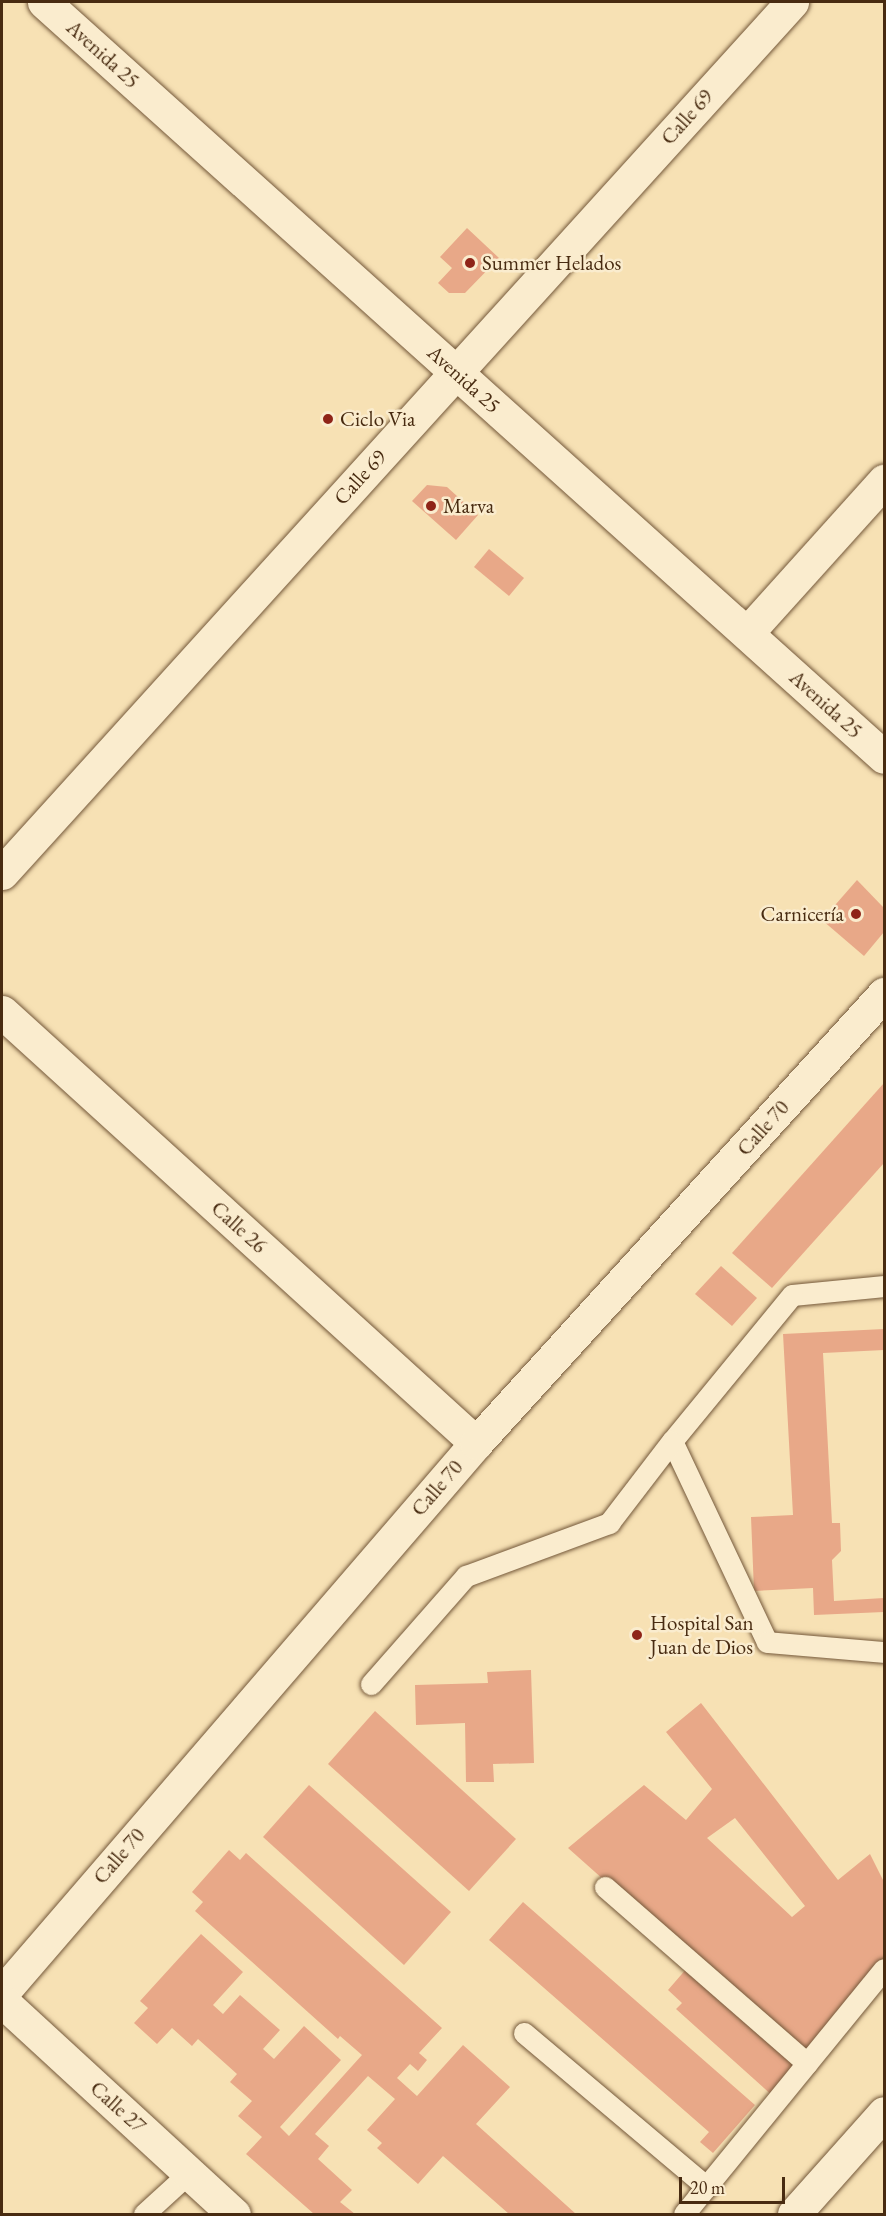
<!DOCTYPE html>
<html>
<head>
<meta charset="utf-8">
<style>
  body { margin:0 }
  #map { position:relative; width:886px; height:2216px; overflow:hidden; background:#f7e1b4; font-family:"EB Garamond",serif }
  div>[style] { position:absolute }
  .building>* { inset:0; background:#e8a888 }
  .roads { filter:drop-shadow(0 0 2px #74583a) drop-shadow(0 0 2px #74583a) }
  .service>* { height:21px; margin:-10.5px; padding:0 10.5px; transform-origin:10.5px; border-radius:10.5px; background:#faecce }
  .minor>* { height:33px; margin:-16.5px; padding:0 16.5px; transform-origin:16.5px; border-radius:16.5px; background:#faecce }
  .tertiary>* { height:33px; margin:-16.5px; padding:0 16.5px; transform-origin:16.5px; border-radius:16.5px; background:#faecce }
  .dots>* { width:16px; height:16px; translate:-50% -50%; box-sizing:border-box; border:3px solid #faecce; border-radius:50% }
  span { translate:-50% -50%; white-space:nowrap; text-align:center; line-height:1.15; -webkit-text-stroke:5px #faecce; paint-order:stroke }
  .street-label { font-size:21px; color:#482b11 }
  .poi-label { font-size:21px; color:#482b11 }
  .left { translate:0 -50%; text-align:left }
  .right { translate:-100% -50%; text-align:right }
  .frame { position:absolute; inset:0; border:3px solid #482b11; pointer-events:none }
  .scale { position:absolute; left:679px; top:2177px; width:106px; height:27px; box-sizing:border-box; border:3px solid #482b11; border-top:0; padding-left:8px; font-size:18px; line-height:21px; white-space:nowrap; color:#482b11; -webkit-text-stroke:4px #faecce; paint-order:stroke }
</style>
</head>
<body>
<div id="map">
  <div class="building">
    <i style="clip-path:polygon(467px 228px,499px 258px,465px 293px,449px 293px,438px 283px,452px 268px,440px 257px)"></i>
    <i style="clip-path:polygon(427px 485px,447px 487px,478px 515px,456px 540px,412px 501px)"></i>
    <i style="clip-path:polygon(489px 549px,524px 578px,509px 596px,474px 567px)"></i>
    <i style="clip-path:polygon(857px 880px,884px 908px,884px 932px,864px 956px,822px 920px)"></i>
    <i style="clip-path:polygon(884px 1083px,884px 1163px,772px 1288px,732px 1253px)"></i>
    <i style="clip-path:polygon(721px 1266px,757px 1298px,732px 1326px,695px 1294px)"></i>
    <i style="clip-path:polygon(884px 1329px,884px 1350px,823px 1353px,832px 1523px,840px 1523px,841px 1551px,832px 1560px,834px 1601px,884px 1598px,884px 1612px,814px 1615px,813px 1588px,754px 1591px,751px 1517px,793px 1515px,783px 1334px)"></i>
    <i style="clip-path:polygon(531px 1670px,534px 1763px,493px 1764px,494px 1782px,466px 1782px,465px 1723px,416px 1725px,415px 1685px,488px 1683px,487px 1672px)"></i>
    <i style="clip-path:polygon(evenodd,701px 1703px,838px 1880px,870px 1854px,884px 1882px,884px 1974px,775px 2098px,676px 2009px,682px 2003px,668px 1990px,694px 1960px,568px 1848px,644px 1785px,686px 1820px,712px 1789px,666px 1732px,701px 1703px,735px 1818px,805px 1906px,792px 1917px,707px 1838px,735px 1818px)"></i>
    <i style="clip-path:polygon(375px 1711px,516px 1839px,469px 1891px,328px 1764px)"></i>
    <i style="clip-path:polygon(309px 1785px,451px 1912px,404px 1965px,263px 1837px)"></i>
    <i style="clip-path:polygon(229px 1850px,240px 1860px,246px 1853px,442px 2028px,419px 2053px,427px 2060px,418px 2071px,410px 2064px,397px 2078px,417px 2096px,463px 2045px,510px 2087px,476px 2124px,576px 2214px,509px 2214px,443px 2156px,418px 2184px,377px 2148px,382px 2143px,367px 2130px,395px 2099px,368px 2076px,315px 2134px,329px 2146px,318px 2159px,352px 2190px,340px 2202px,355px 2214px,314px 2214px,246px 2154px,262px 2137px,238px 2116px,252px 2101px,230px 2082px,237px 2074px,198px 2039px,192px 2046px,172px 2028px,157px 2044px,134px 2023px,148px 2008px,140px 2001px,201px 1934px,243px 1972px,213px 2005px,223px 2014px,240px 1995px,280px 2030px,263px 2049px,274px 2059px,304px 2026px,341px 2060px,280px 2127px,289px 2136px,362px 2055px,340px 2036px,338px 2039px,195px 1911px,203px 1902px,192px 1892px)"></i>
    <i style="clip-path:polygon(523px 1902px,755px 2105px,713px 2153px,700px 2142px,709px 2132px,489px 1940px)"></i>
  </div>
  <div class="roads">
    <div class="service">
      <i style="left:884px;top:1286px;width:92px;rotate:174.4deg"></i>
      <i style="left:792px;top:1295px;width:189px;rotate:129.4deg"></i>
      <i style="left:672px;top:1441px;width:222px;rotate:64.7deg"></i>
      <i style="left:767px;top:1642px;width:117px;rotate:4.9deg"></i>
      <i style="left:371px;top:1684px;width:144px;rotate:-48.7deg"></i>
      <i style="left:466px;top:1576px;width:153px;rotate:-20.3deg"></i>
      <i style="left:609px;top:1523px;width:103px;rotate:-52.5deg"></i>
      <i style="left:605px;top:1887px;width:268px;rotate:41.1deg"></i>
      <i style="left:524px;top:2033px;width:239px;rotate:40.1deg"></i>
      <i style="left:144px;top:2214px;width:62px;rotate:-42.4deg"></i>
      <i style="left:684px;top:2214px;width:316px;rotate:-50.8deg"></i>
    </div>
    <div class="minor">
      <i style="left:747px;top:633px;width:205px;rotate:-48deg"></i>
      <i style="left:2px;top:873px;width:1176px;rotate:-47.79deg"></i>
      <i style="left:2px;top:1012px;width:641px;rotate:42.28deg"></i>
      <i style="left:2px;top:1993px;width:726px;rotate:-49.24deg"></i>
      <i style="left:476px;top:1443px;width:607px;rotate:-47.74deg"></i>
      <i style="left:2px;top:2001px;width:315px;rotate:42.6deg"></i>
      <i style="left:794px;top:2214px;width:135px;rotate:-48.3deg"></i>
    </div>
    <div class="tertiary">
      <i style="left:44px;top:2px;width:1129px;rotate:41.95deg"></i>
    </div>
  </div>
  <div class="dots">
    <i style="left:470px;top:263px;background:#8f2418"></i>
    <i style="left:328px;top:419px;background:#8f2418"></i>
    <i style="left:431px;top:506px;background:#8f2418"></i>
    <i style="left:856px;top:914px;background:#8f2418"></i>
    <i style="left:637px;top:1635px;background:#8f2418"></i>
  </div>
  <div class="street-label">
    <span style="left:103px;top:54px;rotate:42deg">Avenida 25</span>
    <span style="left:687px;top:117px;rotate:-48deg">Calle 69</span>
    <span style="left:464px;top:379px;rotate:42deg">Avenida 25</span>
    <span style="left:360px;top:477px;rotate:-48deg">Calle 69</span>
    <span style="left:826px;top:704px;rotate:42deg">Avenida 25</span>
    <span style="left:763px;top:1128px;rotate:-48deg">Calle 70</span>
    <span style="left:239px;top:1227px;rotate:42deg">Calle 26</span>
    <span style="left:437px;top:1488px;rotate:-49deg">Calle 70</span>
    <span style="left:119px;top:1856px;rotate:-49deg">Calle 70</span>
    <span style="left:118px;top:2107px;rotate:42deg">Calle 27</span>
  </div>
  <div class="poi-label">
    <span class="left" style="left:482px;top:263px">Summer Helados</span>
    <span class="left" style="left:340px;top:419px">Ciclo Via</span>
    <span class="left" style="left:443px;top:506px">Marva</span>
    <span class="right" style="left:844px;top:914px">Carnicería</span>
    <span class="left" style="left:650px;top:1635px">Hospital San<br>Juan de Dios</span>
  </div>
  <div class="frame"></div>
  <div class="scale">20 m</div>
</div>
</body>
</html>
